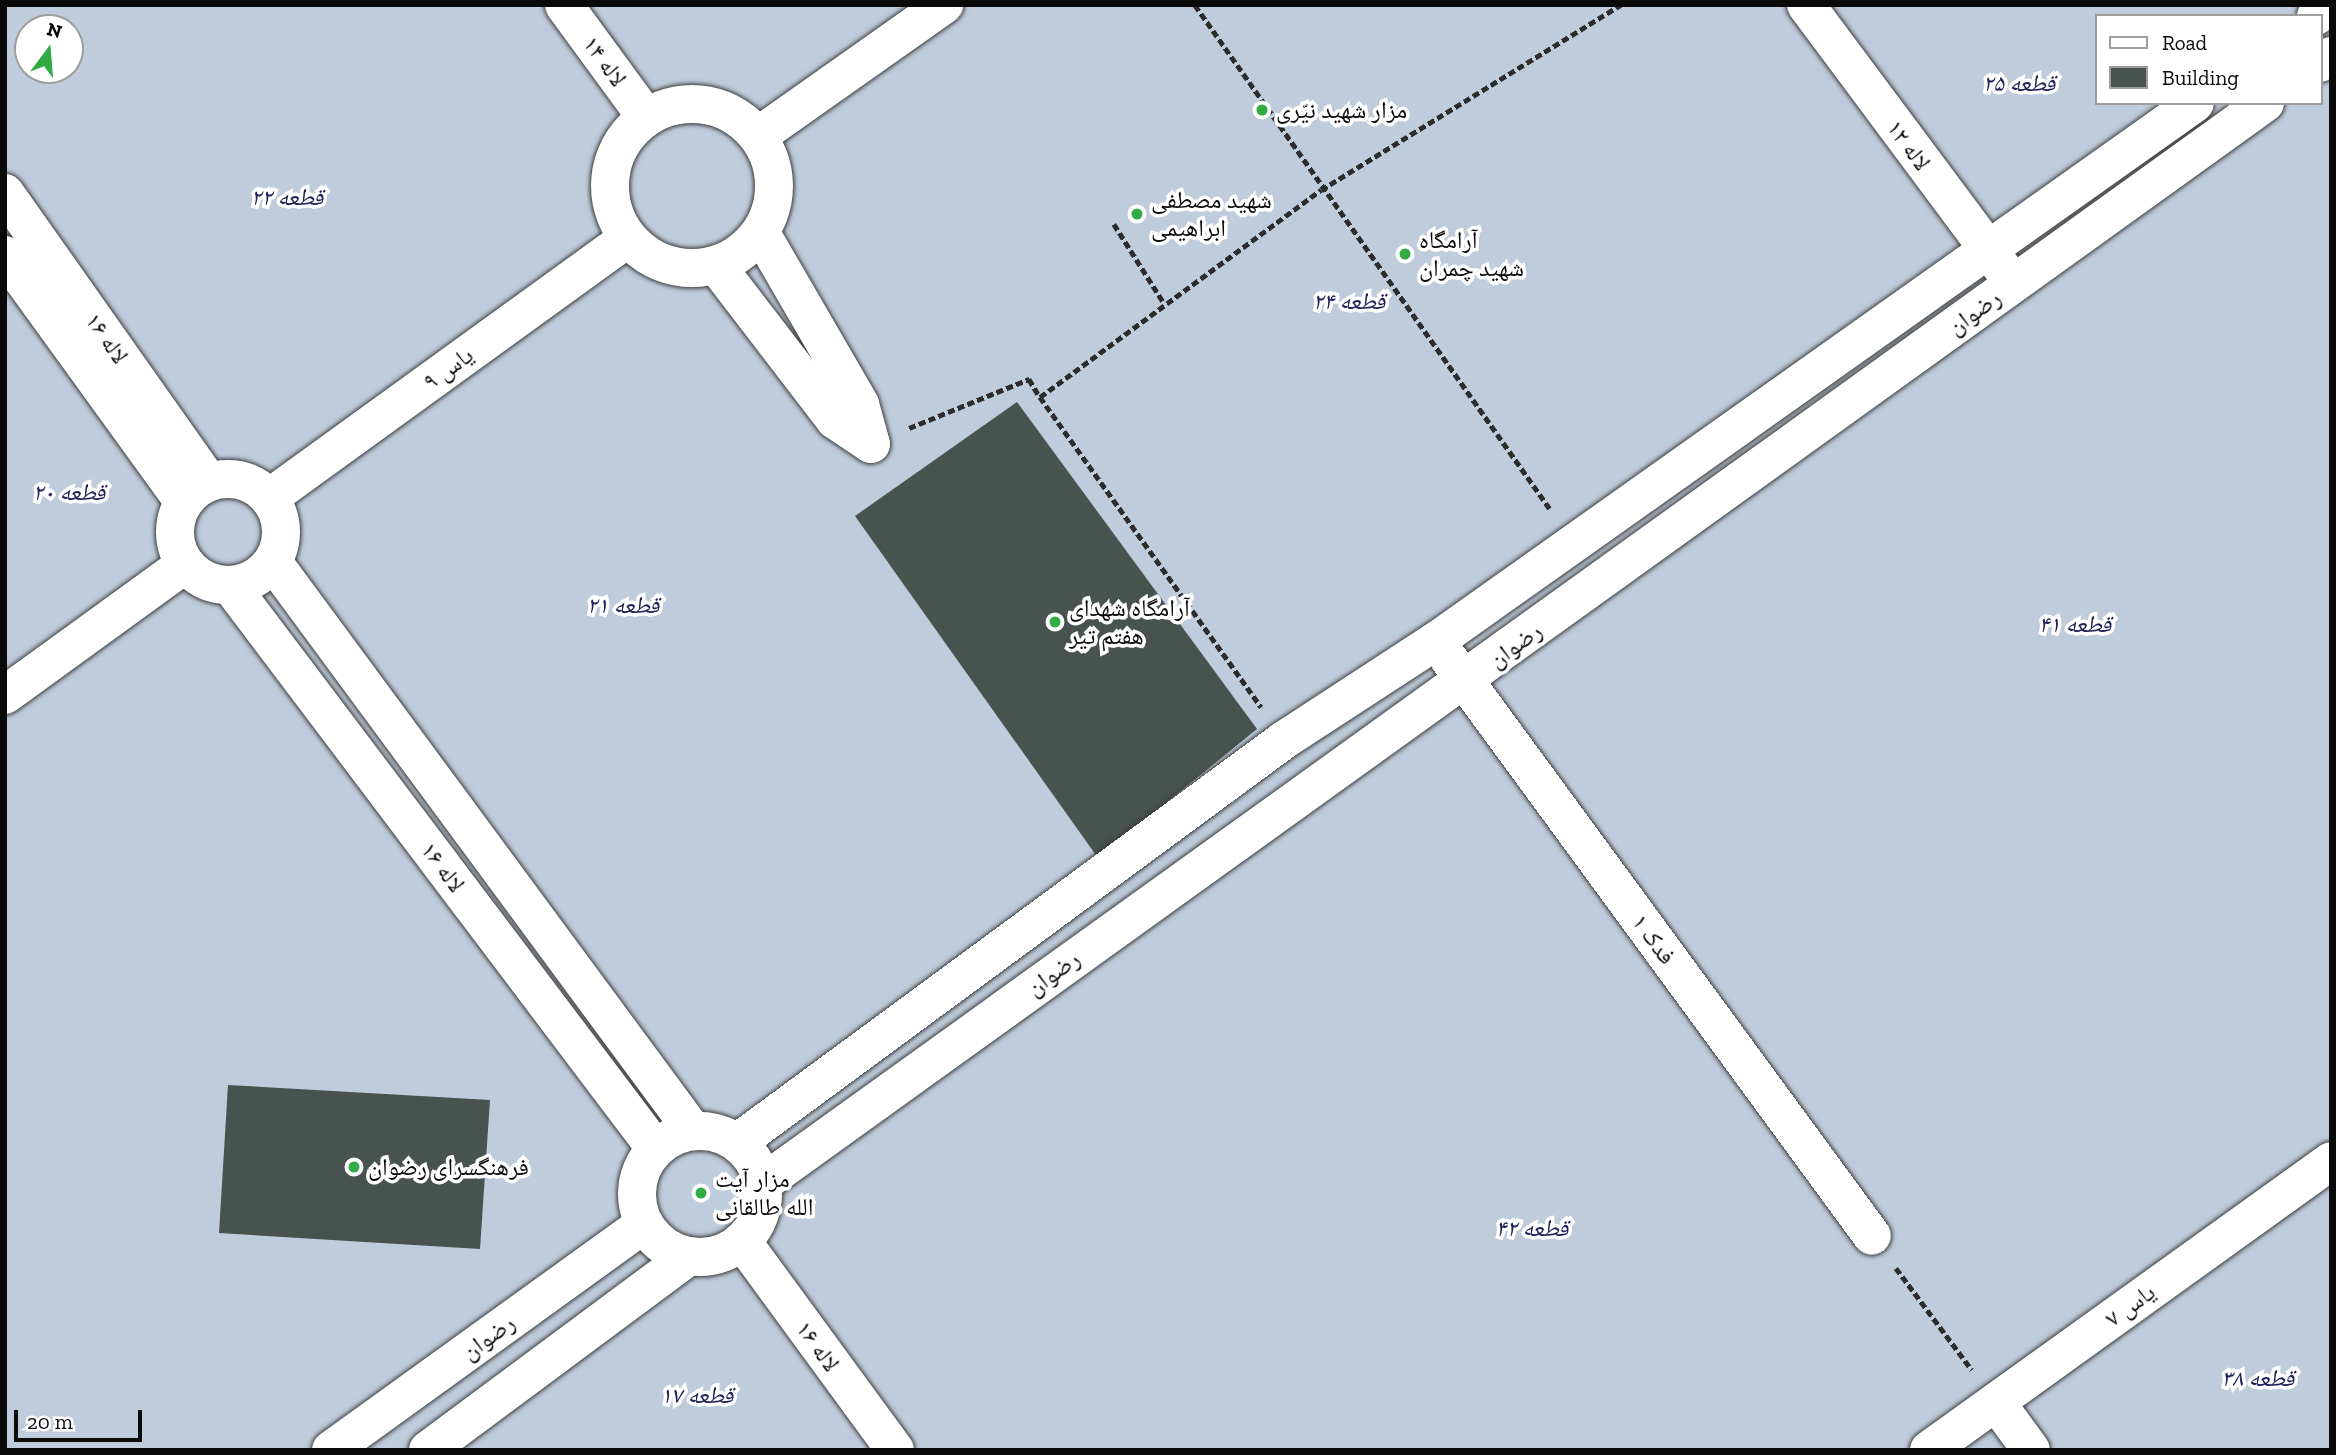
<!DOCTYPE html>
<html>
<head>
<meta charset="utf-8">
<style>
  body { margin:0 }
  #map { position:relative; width:2336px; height:1455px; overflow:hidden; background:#eafdfd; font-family:"Zilla Slab","Noto Naskh Arabic",serif }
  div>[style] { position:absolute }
  .cemetery>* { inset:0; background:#beccdb }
  .building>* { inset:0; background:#48524e }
  .path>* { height:4.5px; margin-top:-2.25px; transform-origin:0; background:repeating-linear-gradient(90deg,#2c2c2c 0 7px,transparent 0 10.5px) }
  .roads { filter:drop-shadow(0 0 2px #3d3d3d) drop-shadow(0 0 2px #3d3d3d) }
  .minor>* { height:38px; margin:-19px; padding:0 19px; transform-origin:19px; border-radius:19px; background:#fff }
  .minor>.ring { margin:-19px; padding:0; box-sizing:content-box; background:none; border:38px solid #fff; border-radius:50% }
  .dots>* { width:19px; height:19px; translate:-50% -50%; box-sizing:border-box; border:4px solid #fff; border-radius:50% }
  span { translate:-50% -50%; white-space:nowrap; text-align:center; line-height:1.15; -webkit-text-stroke:7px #fff; paint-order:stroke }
  .street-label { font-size:24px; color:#0a0a0a }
  .park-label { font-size:24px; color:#22225a; font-style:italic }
  .poi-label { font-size:24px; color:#0a0a0a }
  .left { translate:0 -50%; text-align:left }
  .frame { position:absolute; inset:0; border:7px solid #0a0a0a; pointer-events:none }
  .legend { position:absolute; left:2095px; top:14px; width:228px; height:91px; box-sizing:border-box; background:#fff; border:2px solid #9d9d9d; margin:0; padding:9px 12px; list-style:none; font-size:21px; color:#0a0a0a }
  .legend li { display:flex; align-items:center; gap:14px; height:35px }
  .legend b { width:35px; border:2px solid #9d9d9d }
  .north { position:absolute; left:14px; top:14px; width:70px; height:70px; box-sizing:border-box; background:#fff; border:2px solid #9d9d9d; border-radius:50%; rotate:16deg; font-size:19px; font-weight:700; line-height:28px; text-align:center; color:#0a0a0a }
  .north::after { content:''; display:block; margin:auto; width:24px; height:32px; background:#31ab44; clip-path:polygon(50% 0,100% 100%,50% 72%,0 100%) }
  .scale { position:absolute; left:14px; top:1410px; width:128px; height:32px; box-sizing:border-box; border:4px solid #0a0a0a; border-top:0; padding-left:9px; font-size:21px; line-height:24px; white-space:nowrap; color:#0a0a0a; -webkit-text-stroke:5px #fff; paint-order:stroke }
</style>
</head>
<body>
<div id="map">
  <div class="cemetery">
    <i style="clip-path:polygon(evenodd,5px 5px,2331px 5px,2331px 1450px,5px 1450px,5px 5px,2096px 16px,2320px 16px,2320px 103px,2096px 103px,2096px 16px,5px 5px,28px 28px,70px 28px,70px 70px,28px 70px,28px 28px)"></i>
  </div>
  <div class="building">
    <i style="clip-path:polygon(1017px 402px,1257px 729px,1098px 858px,855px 516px)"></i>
    <i style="clip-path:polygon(228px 1085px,490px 1100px,480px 1249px,219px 1233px)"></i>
  </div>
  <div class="path">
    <i style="left:1195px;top:5px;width:616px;rotate:54.84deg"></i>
    <i style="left:1114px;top:224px;width:93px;rotate:57.7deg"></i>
    <i style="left:1040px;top:397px;width:381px;rotate:54.5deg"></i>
    <i style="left:909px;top:428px;width:130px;rotate:-22.2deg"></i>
    <i style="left:1029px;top:379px;width:21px;rotate:59deg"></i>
    <i style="left:1040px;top:397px;width:349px;rotate:-36.4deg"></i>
    <i style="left:1321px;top:190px;width:352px;rotate:-31.7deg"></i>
    <i style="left:1896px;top:1268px;width:127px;rotate:53.3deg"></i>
  </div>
  <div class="roads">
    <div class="minor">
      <i style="left:564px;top:5px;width:139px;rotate:53.8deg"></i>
      <i style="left:1806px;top:5px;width:332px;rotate:53.3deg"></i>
      <i style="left:2316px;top:16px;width:18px;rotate:-38deg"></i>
      <i style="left:2320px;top:63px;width:13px;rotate:-32deg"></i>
      <i class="ring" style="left:610px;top:104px;width:126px;height:126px"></i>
      <i style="left:758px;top:136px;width:228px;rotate:-35.2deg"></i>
      <i style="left:5px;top:193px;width:354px;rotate:54.8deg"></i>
      <i style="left:5px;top:255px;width:305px;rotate:54.1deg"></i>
      <i style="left:716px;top:265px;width:195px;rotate:52.5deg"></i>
      <i style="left:835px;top:420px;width:43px;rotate:33.7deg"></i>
      <i style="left:871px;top:444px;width:41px;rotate:-105.4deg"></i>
      <i style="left:860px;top:404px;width:198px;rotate:-120.1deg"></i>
      <i class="ring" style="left:175px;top:479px;width:68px;height:68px"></i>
      <i style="left:269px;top:498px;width:443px;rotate:-35.9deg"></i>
      <i style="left:273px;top:562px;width:707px;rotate:53.57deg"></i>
      <i style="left:230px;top:585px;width:705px;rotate:52.95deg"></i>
      <i style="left:1449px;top:659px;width:715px;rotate:53.75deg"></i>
      <i style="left:5px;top:695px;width:223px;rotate:-36deg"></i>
      <i class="ring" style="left:637px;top:1131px;width:88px;height:88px"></i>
      <i style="left:738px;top:1142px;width:678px;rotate:-36.36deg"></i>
      <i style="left:1284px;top:740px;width:181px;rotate:-33.1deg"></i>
      <i style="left:1436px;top:641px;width:930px;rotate:-35.33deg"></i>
      <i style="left:763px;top:1183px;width:1850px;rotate:-35.72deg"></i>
      <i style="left:742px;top:1241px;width:259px;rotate:53.8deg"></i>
      <i style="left:1996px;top:1402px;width:59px;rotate:53.9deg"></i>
      <i style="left:331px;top:1450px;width:386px;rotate:-35.8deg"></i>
      <i style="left:428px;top:1450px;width:325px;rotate:-36.6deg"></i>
      <i style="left:1929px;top:1450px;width:495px;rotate:-35.7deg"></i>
    </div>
  </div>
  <div class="dots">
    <i style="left:1262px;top:110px;background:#31ab44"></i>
    <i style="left:1137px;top:214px;background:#31ab44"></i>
    <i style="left:1405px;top:254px;background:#31ab44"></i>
    <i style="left:1055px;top:622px;background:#31ab44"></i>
    <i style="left:354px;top:1167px;background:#31ab44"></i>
    <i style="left:701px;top:1193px;background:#31ab44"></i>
  </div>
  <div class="street-label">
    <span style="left:605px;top:61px;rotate:54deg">لاله ۱۴</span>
    <span style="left:1909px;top:145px;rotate:54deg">لاله ۱۲</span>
    <span style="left:1974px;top:312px;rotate:-36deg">رضوان</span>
    <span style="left:107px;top:338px;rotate:55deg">لاله ۱۶</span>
    <span style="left:448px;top:368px;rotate:-36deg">یاس ۹</span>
    <span style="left:1515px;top:645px;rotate:-36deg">رضوان</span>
    <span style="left:443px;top:867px;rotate:53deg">لاله ۱۶</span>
    <span style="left:1654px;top:939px;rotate:54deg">فدک ۱</span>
    <span style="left:1053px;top:973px;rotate:-36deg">رضوان</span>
    <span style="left:2130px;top:1305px;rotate:-36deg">یاس ۷</span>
    <span style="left:488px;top:1337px;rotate:-36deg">رضوان</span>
    <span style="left:818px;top:1346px;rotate:54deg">لاله ۱۶</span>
  </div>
  <div class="park-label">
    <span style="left:2019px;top:83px">قطعه ۲۵</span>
    <span style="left:287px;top:197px">قطعه ۲۲</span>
    <span style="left:1349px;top:301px">قطعه ۲۴</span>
    <span style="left:69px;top:492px">قطعه ۲۰</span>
    <span style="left:623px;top:605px">قطعه ۲۱</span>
    <span style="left:2075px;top:624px">قطعه ۴۱</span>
    <span style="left:1532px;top:1228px">قطعه ۴۲</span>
    <span style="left:2258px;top:1378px">قطعه ۳۸</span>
    <span style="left:697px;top:1395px">قطعه ۱۷</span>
  </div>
  <div class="poi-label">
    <span class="left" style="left:1276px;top:110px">مزار شهید نیّری</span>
    <span class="left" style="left:1151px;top:214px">شهید مصطفی<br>ابراهیمی</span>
    <span class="left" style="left:1419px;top:254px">آرامگاه<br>شهید چمران</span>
    <span class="left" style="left:1069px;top:622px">آرامگاه شهدای<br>هفتم تیر</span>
    <span class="left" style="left:368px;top:1167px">فرهنگسرای رضوان</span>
    <span class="left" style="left:715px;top:1193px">مزار آیت<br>الله طالقانی</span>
  </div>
  <div class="frame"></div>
  <ul class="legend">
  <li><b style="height:9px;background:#fff"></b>Road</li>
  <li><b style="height:19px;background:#48524e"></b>Building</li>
  </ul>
  <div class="north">N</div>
  <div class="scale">20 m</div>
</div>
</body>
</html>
